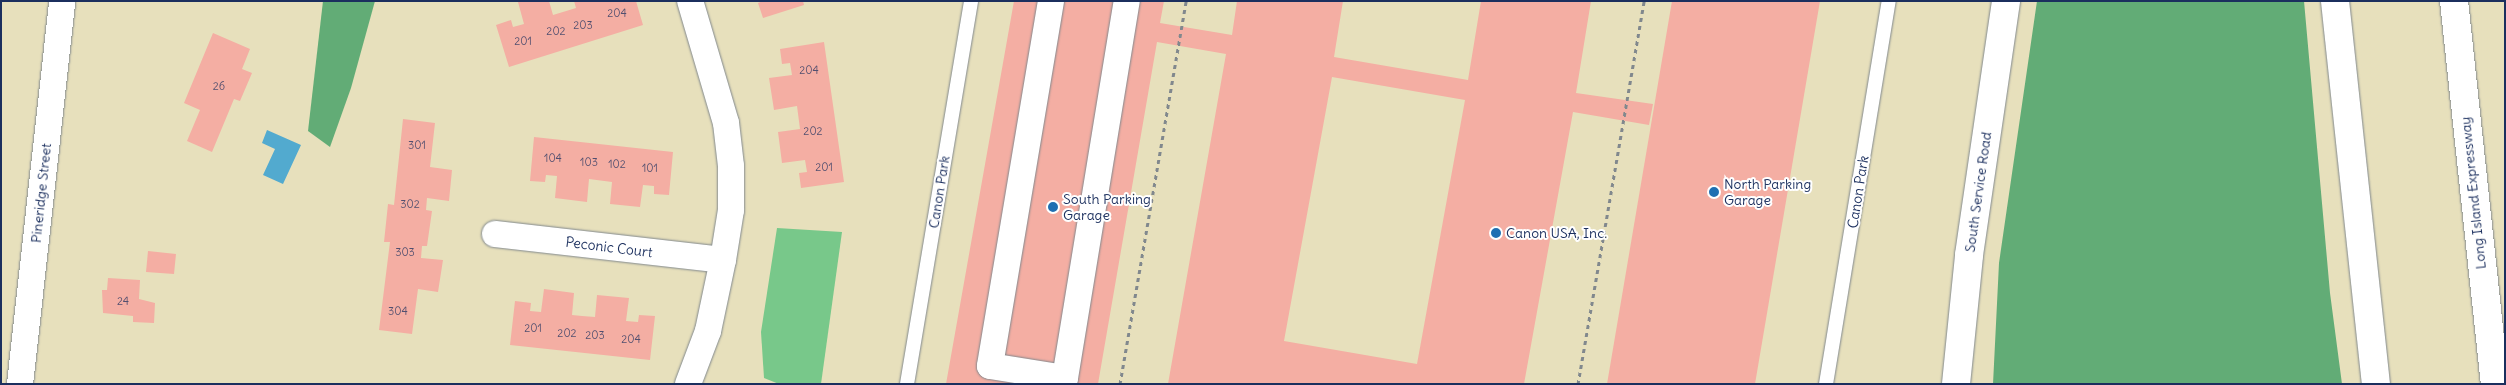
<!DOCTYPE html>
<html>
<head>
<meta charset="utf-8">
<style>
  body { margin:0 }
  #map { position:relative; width:2506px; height:385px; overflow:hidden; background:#e7e0bc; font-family:Delius,sans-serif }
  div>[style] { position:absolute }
  .green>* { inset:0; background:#78c88a }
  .forest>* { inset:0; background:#62ac76 }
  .water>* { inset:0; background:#52aacf }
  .building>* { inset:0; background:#f4aea3 }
  .path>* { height:3px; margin-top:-1.5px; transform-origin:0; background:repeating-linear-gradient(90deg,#81888d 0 4px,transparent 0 8px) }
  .roads { filter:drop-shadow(0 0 1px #81888d) drop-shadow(0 0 1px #81888d) }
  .service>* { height:14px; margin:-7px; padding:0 7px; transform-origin:7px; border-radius:7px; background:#fff }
  .minor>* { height:26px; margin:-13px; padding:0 13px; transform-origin:13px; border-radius:13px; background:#fff }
  .secondary>* { height:28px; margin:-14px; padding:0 14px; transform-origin:14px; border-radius:14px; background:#fff }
  .motorway>* { height:28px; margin:-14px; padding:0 14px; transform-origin:14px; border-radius:14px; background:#fff }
  .dots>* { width:14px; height:14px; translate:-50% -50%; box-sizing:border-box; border:2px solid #fff; border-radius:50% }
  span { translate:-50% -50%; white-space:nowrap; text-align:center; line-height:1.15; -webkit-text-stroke:4px #fff; paint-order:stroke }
  .number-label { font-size:11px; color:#514f6f }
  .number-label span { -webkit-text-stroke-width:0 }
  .poi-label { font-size:14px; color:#1b2f5e }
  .left { translate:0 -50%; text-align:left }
  .street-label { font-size:14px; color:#1b2f5e }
  .frame { position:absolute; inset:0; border:2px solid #1b2f5e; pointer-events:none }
</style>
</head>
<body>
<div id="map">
  <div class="green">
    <i style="clip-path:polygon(777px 228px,842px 232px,821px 384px,779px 384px,764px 378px,761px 332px)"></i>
  </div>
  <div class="forest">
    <i style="clip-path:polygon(323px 1px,375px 1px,351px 88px,330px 147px,308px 131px)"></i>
    <i style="clip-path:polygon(2037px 1px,2304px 1px,2330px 293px,2342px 384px,1993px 384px,1999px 263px)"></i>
  </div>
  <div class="water">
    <i style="clip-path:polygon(267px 130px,301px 145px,283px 184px,263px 175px,275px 149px,262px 143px)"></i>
  </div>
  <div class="building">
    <i style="clip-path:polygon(549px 1px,553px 15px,576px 8px,574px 1px,636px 1px,643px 25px,509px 67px,496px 25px,511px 20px,513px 27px,524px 24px,518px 2px)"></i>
    <i style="clip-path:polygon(763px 1px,803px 1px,804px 5px,763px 18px,758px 3px)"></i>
    <i style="clip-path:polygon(evenodd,1014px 1px,1164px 1px,1160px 23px,1232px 35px,1237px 1px,1343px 1px,1334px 57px,1468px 80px,1481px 1px,1591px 1px,1576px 93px,1653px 104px,1649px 125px,1573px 112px,1524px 384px,1168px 384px,1226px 54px,1157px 42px,1098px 384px,946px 384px,1014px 1px,1332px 77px,1465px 100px,1417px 364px,1284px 341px,1332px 77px)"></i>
    <i style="clip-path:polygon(1672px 1px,1820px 1px,1755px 384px,1607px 384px)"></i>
    <i style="clip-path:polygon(213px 33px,250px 49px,242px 69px,252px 73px,240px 101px,234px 99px,212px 152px,187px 141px,200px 110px,184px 103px)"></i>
    <i style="clip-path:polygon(824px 42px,844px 182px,801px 188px,799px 173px,807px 172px,805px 160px,782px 163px,778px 132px,800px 129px,797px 106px,774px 110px,769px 78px,792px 75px,790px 63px,782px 64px,780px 49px)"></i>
    <i style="clip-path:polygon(403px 119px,435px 123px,430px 167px,452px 170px,449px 201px,427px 198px,426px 210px,432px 211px,427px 246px,422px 246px,421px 258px,443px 260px,438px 292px,418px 289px,412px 334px,379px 330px,390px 242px,384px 242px,388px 204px,394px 205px)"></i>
    <i style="clip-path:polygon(534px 137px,673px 152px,669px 195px,654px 194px,654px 186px,643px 185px,640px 207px,610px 204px,612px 182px,589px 179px,587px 202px,555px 198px,557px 176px,546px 175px,545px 182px,530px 181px)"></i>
    <i style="clip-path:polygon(148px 251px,176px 254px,174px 274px,146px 272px)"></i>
    <i style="clip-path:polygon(108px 278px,140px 280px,139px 299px,155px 303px,154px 323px,133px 322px,133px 316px,103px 313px,102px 290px,107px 290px)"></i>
    <i style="clip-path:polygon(544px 289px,574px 293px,572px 315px,582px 316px,595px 317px,597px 295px,629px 298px,626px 321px,638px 322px,639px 315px,655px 316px,650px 360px,510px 345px,515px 301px,531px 303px,530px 311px,541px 312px)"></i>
  </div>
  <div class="path">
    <i style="left:1120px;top:384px;width:389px;rotate:-80.2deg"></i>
    <i style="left:1578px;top:384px;width:389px;rotate:-80.2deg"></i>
  </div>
  <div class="roads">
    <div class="service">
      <i style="left:907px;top:384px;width:388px;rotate:-80.5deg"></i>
      <i style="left:1826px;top:384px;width:388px;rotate:-80.7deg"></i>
    </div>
    <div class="minor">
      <i style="left:1051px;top:1px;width:370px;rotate:99.5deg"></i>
      <i style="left:990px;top:366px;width:76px;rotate:9.1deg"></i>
      <i style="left:1065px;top:378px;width:382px;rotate:-80.7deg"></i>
      <i style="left:495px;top:234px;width:229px;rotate:6.5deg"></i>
      <i style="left:20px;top:384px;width:385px;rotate:-83.7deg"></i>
      <i style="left:688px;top:384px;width:57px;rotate:-69.3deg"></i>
      <i style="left:708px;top:331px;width:73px;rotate:-78.1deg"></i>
      <i style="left:723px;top:260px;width:51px;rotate:-80.9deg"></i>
      <i style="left:731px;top:210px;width:44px;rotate:-90deg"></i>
      <i style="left:731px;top:166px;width:43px;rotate:-96.6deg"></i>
      <i style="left:726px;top:123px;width:127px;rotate:-106.4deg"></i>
    </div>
    <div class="secondary">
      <i style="left:1956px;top:384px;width:130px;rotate:-84.2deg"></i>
      <i style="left:1969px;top:255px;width:257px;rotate:-81.7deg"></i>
    </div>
    <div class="motorway">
      <i style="left:2335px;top:1px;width:385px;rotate:83.9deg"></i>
      <i style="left:2454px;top:1px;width:385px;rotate:83.9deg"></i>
    </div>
  </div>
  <div class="dots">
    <i style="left:1714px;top:192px;background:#1f6fb2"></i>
    <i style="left:1053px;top:207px;background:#1f6fb2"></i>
    <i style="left:1496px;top:233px;background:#1f6fb2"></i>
  </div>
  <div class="number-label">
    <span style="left:617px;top:13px">204</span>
    <span style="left:583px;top:25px">203</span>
    <span style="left:556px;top:31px">202</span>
    <span style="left:523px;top:41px">201</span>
    <span style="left:809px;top:70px">204</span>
    <span style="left:219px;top:86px">26</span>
    <span style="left:813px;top:131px">202</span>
    <span style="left:417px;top:145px">301</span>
    <span style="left:553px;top:158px">104</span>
    <span style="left:589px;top:162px">103</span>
    <span style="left:617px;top:164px">102</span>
    <span style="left:824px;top:167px">201</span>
    <span style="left:650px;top:168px">101</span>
    <span style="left:410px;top:204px">302</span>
    <span style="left:405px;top:252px">303</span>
    <span style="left:123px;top:301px">24</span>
    <span style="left:398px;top:311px">304</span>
    <span style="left:533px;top:328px">201</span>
    <span style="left:567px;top:333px">202</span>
    <span style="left:595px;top:335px">203</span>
    <span style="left:631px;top:339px">204</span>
  </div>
  <div class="poi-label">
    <span class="left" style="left:1724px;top:192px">North Parking<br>Garage</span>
    <span class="left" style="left:1063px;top:207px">South Parking<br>Garage</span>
    <span class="left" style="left:1506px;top:233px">Canon USA, Inc.</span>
  </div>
  <div class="street-label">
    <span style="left:939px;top:192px;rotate:-81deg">Canon Park</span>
    <span style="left:1858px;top:192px;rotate:-81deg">Canon Park</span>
    <span style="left:1978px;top:192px;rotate:-82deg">South Service Road</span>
    <span style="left:41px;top:193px;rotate:-84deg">Pineridge Street</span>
    <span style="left:2473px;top:193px;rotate:-96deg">Long Island Expressway</span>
    <span style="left:609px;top:247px;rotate:7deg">Peconic Court</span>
  </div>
  <div class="frame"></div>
</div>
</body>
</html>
